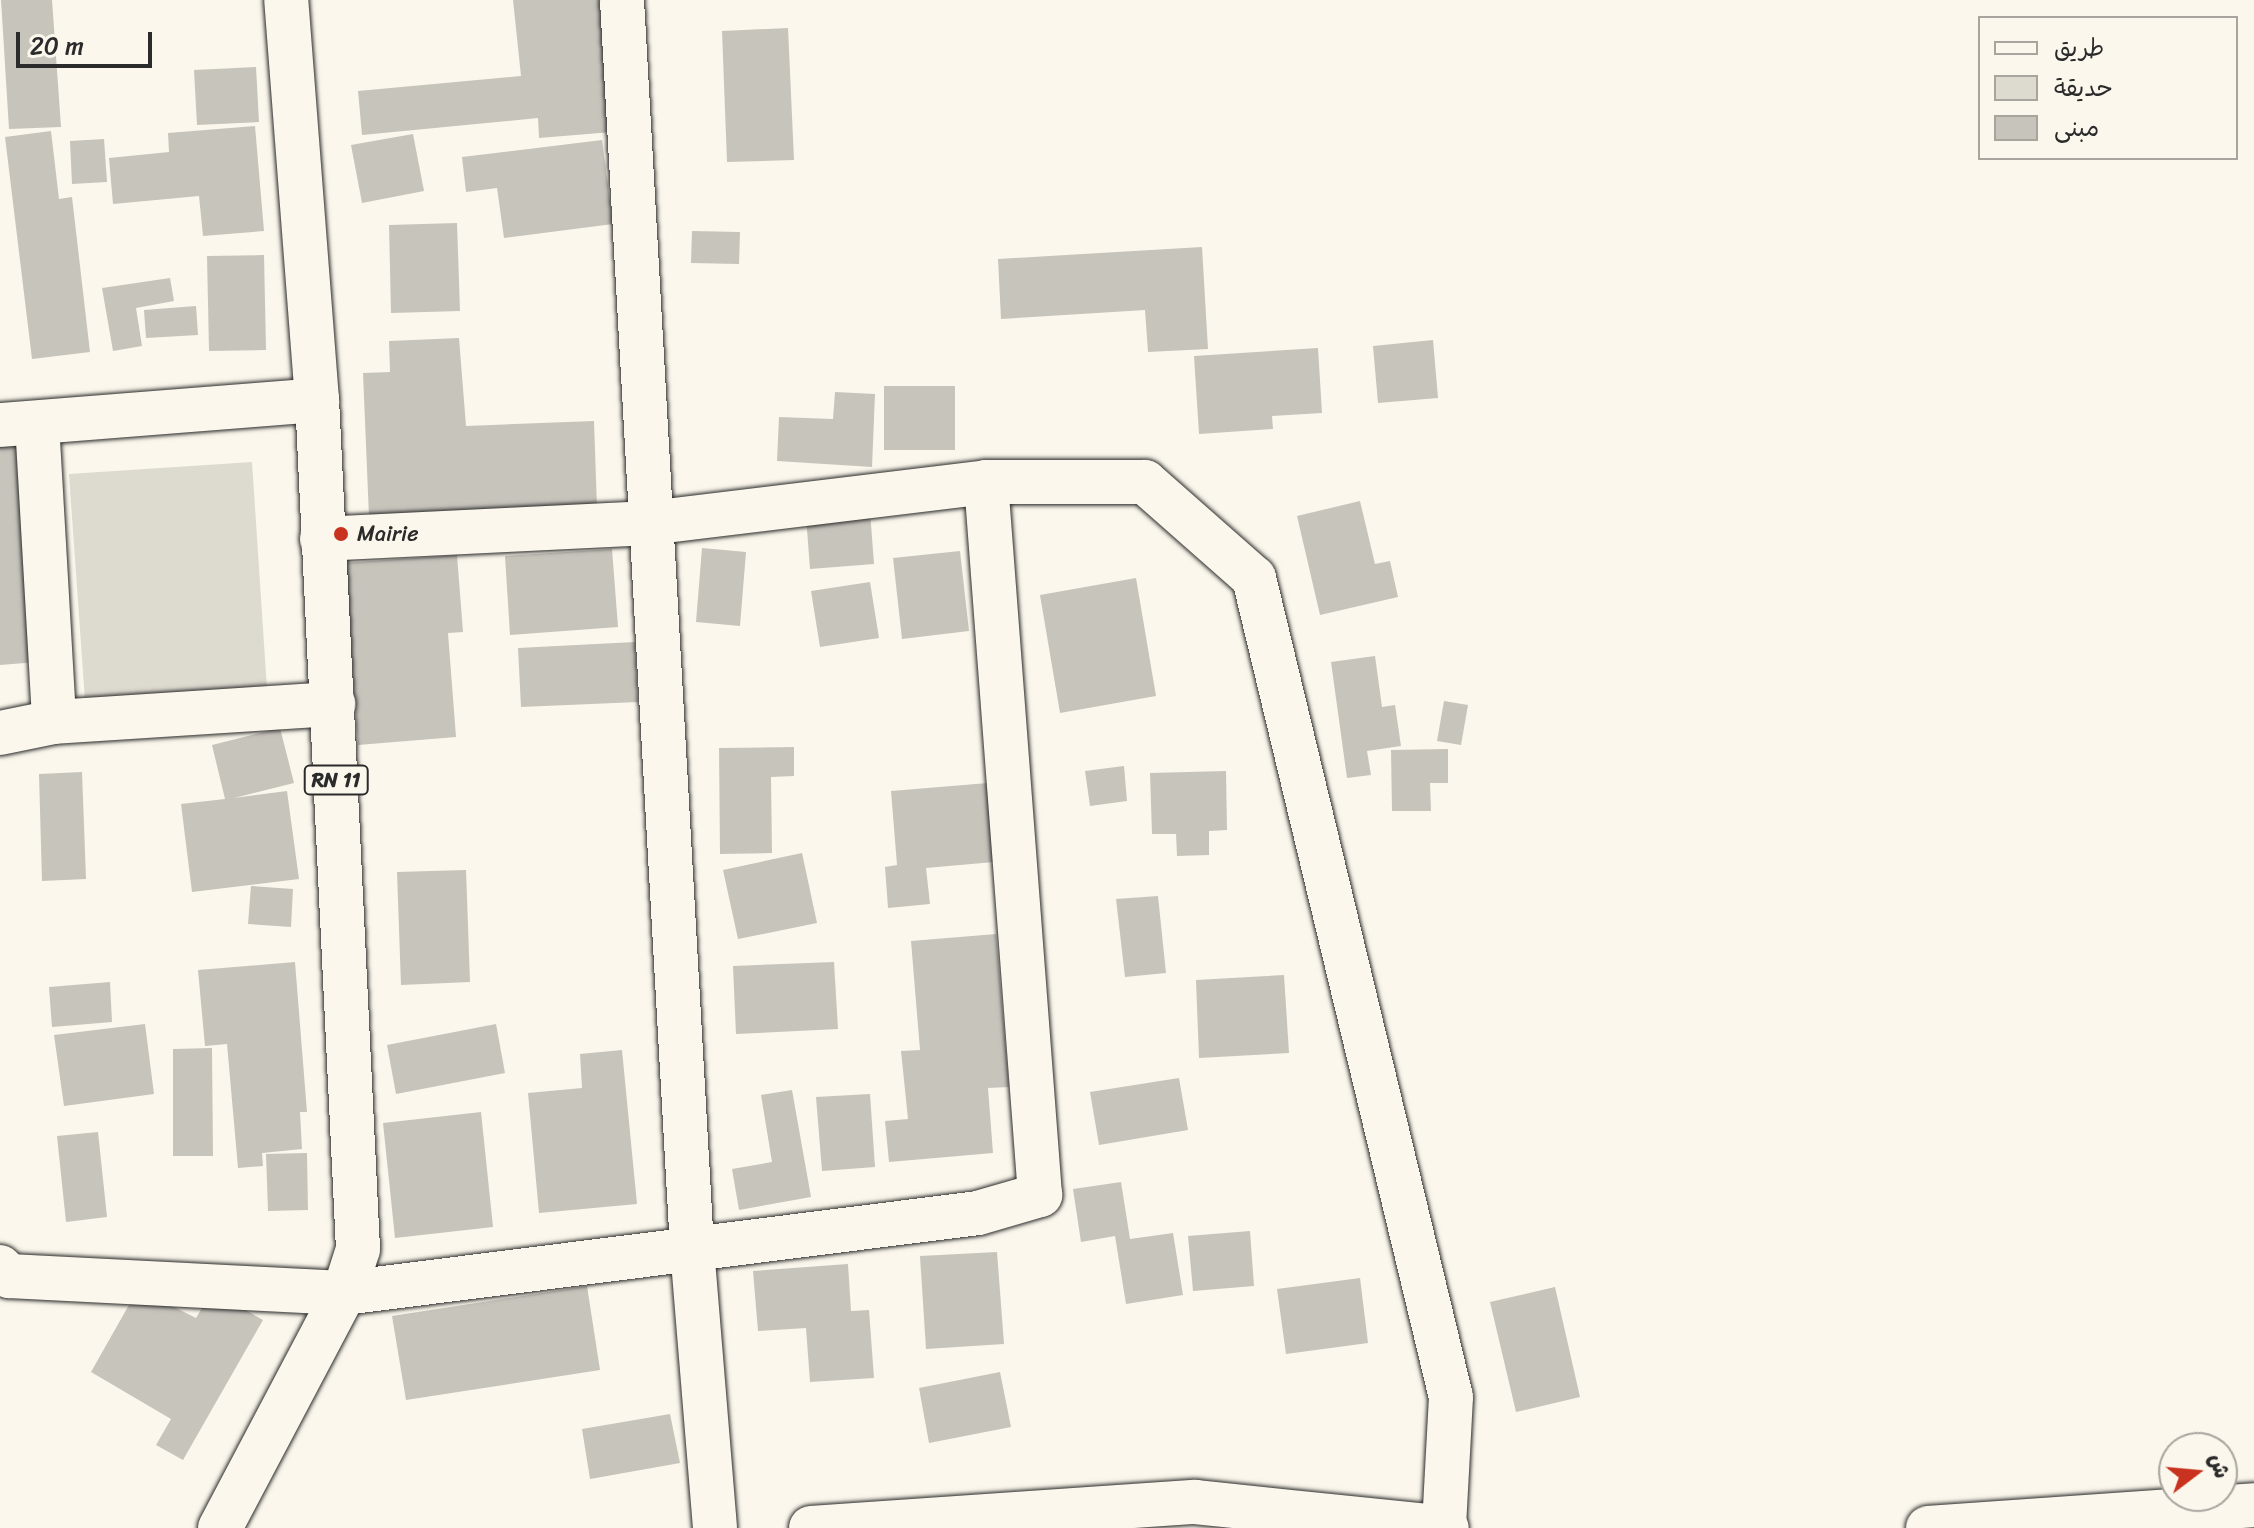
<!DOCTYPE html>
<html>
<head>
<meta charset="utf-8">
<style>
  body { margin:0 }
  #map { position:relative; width:2254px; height:1528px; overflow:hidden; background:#fbf7ec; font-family:Sriracha,"Playpen Sans Arabic",sans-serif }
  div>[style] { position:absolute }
  .green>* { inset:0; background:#dddad0 }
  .building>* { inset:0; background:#c7c4bc }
  .roads { filter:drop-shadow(0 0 2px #2b2b2b) drop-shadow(0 0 2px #2b2b2b) }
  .minor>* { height:44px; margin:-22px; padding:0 22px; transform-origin:22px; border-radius:22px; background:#fbf7ec }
  .primary>* { height:44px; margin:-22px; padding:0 22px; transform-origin:22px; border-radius:22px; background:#fbf7ec }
  .dots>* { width:22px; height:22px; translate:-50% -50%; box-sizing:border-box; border:4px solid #fbf7ec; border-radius:50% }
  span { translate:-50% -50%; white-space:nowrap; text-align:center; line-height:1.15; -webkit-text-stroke:6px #fbf7ec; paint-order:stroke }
  .shield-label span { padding:2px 6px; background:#fbf7ec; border:2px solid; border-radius:6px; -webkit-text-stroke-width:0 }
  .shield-label { font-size:20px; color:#2b2b2b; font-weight:700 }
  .poi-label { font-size:22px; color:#2b2b2b }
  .left { translate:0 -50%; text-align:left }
  .legend { position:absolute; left:1978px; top:16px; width:260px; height:144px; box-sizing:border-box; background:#fbf7ec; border:2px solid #a8a59f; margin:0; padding:10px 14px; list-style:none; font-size:24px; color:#2b2b2b }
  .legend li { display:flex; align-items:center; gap:16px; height:40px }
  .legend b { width:40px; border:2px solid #a8a59f }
  .north { position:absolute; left:2158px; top:1432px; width:80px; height:80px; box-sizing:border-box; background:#fbf7ec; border:2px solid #a8a59f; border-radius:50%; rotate:74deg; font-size:22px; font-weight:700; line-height:32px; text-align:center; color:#2b2b2b }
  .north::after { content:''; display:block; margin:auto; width:28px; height:36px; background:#c8321e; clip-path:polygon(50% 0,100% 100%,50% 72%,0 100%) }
  .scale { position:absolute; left:16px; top:32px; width:136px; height:36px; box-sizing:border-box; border:4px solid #2b2b2b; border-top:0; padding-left:10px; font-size:24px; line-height:28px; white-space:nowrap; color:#2b2b2b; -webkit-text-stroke:6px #fbf7ec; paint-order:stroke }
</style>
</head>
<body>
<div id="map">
  <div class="green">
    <i style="clip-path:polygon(252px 462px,267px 689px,85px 701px,69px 474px)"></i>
  </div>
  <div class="building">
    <i style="clip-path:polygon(1px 0,52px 0,61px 127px,9px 129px)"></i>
    <i style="clip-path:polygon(513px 0,599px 0,612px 132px,539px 138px,538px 118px,362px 135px,358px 91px,521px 76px)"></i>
    <i style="clip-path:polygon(788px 28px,794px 160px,727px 162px,722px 31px)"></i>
    <i style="clip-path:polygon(256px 67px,259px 122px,197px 125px,194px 70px)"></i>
    <i style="clip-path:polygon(255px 126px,264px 231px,203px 236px,199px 196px,113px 204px,109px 158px,169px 152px,168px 133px)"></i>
    <i style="clip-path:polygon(51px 131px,59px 199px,72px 197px,90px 352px,32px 359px,5px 137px)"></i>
    <i style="clip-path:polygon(413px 134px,424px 191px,362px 203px,351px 145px)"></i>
    <i style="clip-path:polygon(104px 139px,107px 182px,72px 184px,70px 141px)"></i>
    <i style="clip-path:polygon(602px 140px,613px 224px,504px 238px,497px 188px,466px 192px,462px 157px)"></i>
    <i style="clip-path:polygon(457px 223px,460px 311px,391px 313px,389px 225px)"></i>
    <i style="clip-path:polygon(692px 231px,740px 232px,739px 264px,691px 263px)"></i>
    <i style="clip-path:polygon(1202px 247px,1208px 349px,1148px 352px,1145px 310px,1001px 319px,998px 259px)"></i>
    <i style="clip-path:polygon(264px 255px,266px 350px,209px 351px,207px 256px)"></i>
    <i style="clip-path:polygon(170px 278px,174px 301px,136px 308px,142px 346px,113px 351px,102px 288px)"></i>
    <i style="clip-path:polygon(196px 306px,198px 335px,146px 338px,144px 310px)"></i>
    <i style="clip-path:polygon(459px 338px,466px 426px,594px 421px,597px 508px,369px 517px,363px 373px,390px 372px,389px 341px)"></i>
    <i style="clip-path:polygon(1433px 340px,1438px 398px,1378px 403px,1373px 346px)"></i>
    <i style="clip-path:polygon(1318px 348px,1322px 413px,1272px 416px,1273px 429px,1199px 434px,1194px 356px)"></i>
    <i style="clip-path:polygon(884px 386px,955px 386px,955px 450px,884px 450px)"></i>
    <i style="clip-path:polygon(835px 392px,875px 394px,872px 467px,777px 461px,779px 417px,833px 419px)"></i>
    <i style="clip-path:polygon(18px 428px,38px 662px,0 665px,0 429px)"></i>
    <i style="clip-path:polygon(1360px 501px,1375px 564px,1390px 561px,1398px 597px,1320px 615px,1297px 516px)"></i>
    <i style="clip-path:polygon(870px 511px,874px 564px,810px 569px,806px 516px)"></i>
    <i style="clip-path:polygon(702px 548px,746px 552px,740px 626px,696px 622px)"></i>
    <i style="clip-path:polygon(612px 549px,618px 627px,510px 635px,505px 556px)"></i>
    <i style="clip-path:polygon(960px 551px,969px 631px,902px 639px,893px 558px)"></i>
    <i style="clip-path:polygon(457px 555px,463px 632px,448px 633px,456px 737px,358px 745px,344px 563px)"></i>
    <i style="clip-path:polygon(1136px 578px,1156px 696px,1060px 713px,1040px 595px)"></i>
    <i style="clip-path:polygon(870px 582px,879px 638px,820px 647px,811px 591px)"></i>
    <i style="clip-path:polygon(635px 642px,638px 702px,521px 707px,518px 648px)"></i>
    <i style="clip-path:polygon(1375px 656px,1382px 707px,1395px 705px,1401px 746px,1367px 751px,1371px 775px,1347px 778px,1331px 662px)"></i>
    <i style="clip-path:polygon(1444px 701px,1468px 705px,1461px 745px,1437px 741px)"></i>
    <i style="clip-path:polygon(280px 728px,294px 783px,234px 798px,287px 791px,299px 879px,192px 892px,181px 804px,225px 799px,212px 745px)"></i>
    <i style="clip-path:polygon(794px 747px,794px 776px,771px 777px,772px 853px,720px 854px,719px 748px)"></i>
    <i style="clip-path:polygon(1448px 749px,1448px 783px,1430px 783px,1431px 811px,1392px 811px,1391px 750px)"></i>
    <i style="clip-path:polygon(1124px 766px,1127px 801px,1090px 806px,1085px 771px)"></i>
    <i style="clip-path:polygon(1226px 771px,1227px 830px,1209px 831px,1209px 855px,1177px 856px,1176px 834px,1152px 834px,1150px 773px)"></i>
    <i style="clip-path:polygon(82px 772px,86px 879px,42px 881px,39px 774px)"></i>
    <i style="clip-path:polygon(988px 783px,994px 862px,926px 868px,930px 904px,888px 908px,885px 867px,897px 865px,891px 791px)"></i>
    <i style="clip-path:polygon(802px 853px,817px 923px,738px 939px,723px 870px)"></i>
    <i style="clip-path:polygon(466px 870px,470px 982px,401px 985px,397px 872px)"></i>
    <i style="clip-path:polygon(251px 886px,293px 889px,291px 927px,248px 924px)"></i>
    <i style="clip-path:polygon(1158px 896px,1166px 973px,1125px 977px,1116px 899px)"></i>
    <i style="clip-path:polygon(996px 934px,1009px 1087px,988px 1088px,993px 1153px,889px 1162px,885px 1121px,908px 1119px,901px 1051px,920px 1050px,911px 941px)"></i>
    <i style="clip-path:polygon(295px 962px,307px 1112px,300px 1112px,302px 1149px,262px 1153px,263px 1166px,238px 1168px,227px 1044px,205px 1046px,198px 970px)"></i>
    <i style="clip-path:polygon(834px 962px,838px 1029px,736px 1034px,733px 966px)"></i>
    <i style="clip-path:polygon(1284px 975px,1289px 1053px,1199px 1058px,1196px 980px)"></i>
    <i style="clip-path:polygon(110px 982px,112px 1022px,52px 1027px,49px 987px)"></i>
    <i style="clip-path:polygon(145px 1024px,154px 1094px,64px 1106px,54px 1035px)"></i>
    <i style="clip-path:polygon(496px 1024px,505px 1073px,396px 1094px,387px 1045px)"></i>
    <i style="clip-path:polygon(212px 1048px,213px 1156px,173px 1156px,173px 1049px)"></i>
    <i style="clip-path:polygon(622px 1050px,637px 1204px,539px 1213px,528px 1093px,582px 1088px,580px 1054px)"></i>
    <i style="clip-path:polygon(1179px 1078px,1188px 1130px,1099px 1145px,1090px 1092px)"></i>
    <i style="clip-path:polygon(792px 1090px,811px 1197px,739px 1210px,732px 1169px,772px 1162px,761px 1095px)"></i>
    <i style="clip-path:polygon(870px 1094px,875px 1167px,822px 1171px,816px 1097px)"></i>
    <i style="clip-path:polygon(481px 1112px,493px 1227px,395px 1238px,383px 1123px)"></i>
    <i style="clip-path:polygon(98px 1132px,107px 1217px,66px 1222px,57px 1136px)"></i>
    <i style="clip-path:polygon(307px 1153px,308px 1210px,268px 1211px,266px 1154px)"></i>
    <i style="clip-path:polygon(1121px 1182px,1130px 1239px,1173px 1233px,1183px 1295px,1126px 1304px,1115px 1236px,1081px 1242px,1073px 1189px)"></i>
    <i style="clip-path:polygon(1250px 1231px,1254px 1286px,1193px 1291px,1188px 1236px)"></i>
    <i style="clip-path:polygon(997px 1252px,1004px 1344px,926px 1349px,920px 1256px)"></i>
    <i style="clip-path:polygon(848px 1264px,851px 1311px,869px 1310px,874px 1378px,810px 1382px,806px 1328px,758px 1331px,753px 1271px)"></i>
    <i style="clip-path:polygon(1360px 1278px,1368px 1343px,1286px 1354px,1277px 1289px)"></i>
    <i style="clip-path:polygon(587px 1286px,600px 1370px,406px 1400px,392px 1316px)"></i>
    <i style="clip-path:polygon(1555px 1287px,1580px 1397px,1516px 1412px,1490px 1302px)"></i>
    <i style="clip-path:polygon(138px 1289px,196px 1318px,212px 1291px,263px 1320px,183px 1460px,156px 1445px,171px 1419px,91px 1372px)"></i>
    <i style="clip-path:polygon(1000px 1372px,1011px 1427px,929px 1443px,919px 1388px)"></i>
    <i style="clip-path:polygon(670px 1414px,680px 1463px,590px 1479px,582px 1429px)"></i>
  </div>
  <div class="roads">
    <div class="minor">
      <i style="left:622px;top:0;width:1250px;rotate:86.79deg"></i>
      <i style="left:692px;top:1248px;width:281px;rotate:85.3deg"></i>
      <i style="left:37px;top:423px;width:299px;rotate:86.7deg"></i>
      <i style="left:0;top:425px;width:318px;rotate:-4.5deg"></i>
      <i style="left:322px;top:539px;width:327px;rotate:-2.8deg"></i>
      <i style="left:649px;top:523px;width:339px;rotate:-6.9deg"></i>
      <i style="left:986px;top:482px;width:159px"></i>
      <i style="left:1145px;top:482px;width:145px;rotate:41.4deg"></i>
      <i style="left:1254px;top:578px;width:842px;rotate:76.48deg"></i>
      <i style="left:1451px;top:1397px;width:131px;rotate:93.1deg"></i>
      <i style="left:0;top:733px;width:55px;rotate:-11.5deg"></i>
      <i style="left:54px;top:722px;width:280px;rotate:-3.7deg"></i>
      <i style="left:0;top:1267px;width:13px;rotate:45deg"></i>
      <i style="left:9px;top:1276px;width:335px;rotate:2.9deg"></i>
      <i style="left:344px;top:1293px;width:639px;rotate:-7.19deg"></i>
      <i style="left:978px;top:1213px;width:65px;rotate:-16.2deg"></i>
      <i style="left:1040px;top:1195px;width:715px;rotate:-94.33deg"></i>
      <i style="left:811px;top:1528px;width:385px;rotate:-3.9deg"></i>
      <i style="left:1195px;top:1502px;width:253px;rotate:5.9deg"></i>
      <i style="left:1928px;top:1528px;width:327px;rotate:-4deg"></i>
    </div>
    <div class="primary">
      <i style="left:220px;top:1528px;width:266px;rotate:-62.2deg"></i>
      <i style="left:344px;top:1293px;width:46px;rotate:-72.3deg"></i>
      <i style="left:358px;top:1249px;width:850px;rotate:-92.76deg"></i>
      <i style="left:317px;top:400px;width:401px;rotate:-94.4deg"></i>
    </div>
  </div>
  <div class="dots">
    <i style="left:341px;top:534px;background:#c8321e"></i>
  </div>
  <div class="shield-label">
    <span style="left:336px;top:780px">RN 11</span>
  </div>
  <div class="poi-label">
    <span class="left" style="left:357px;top:534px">Mairie</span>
  </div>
  <ul class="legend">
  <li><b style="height:10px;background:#fbf7ec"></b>طريق</li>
  <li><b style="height:22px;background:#dddad0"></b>حديقة</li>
  <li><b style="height:22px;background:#c7c4bc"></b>مبنى</li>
  </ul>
  <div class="north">ش</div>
  <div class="scale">20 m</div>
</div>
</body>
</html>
